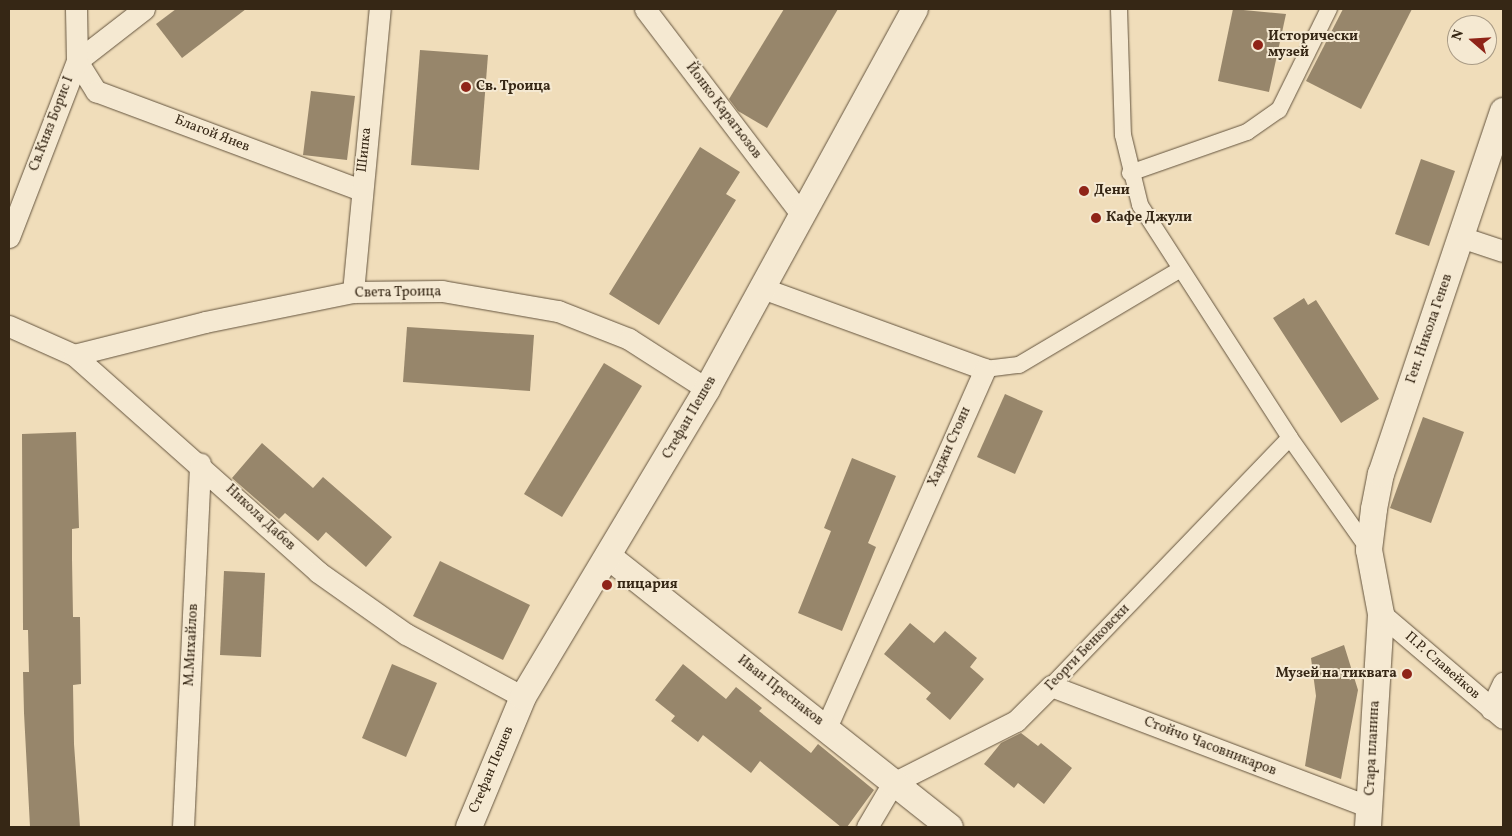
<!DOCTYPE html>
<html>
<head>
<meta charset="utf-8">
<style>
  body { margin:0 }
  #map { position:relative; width:1512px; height:836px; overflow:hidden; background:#f0ddba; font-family:Vollkorn,serif }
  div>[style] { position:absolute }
  .building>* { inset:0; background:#97866b }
  .roads { filter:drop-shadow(0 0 1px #64543e) drop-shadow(0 0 1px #64543e) }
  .pedestrian>* { height:16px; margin:-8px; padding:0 8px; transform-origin:8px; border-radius:8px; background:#f5e9d2 }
  .minor>* { height:21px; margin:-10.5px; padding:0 10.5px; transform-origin:10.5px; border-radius:10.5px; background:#f5e9d2 }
  .tertiary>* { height:26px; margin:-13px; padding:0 13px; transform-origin:13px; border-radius:13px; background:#f5e9d2 }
  .dots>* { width:14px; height:14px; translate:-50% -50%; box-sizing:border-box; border:2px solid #f5e9d2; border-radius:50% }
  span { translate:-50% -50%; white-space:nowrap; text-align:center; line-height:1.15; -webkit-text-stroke:4px #f5e9d2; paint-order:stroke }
  .poi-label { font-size:14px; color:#362715; font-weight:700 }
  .left { translate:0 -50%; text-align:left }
  .right { translate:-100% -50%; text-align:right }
  .street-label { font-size:14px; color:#362715 }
  .frame { position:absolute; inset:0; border:10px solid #362715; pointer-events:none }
  .north { position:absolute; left:1447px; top:15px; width:50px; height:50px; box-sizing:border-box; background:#f5e9d2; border:1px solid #a99b86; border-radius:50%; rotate:289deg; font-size:14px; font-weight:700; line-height:20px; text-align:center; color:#362715 }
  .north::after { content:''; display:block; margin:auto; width:18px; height:22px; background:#8f2418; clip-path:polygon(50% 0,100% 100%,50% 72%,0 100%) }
</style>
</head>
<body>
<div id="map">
  <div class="building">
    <i style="clip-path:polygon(176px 9px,246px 9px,182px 58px,156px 24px)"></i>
    <i style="clip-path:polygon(784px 9px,838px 9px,767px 128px,738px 111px,729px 99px)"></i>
    <i style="clip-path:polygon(1233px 9px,1286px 14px,1269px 92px,1218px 81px)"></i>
    <i style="clip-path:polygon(1343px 9px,1412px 9px,1361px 109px,1306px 81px)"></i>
    <i style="clip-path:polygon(420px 50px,488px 55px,479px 170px,411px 165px)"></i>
    <i style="clip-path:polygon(311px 91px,355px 96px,347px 160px,303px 155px)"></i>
    <i style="clip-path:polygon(700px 147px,740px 172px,726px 194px,736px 200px,659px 325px,609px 294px)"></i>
    <i style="clip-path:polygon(1421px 159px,1455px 171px,1429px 246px,1395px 234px)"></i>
    <i style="clip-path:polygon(1304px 298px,1308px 305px,1316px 300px,1379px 399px,1341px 423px,1273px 318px)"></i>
    <i style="clip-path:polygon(407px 327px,534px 335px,530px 391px,403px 382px)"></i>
    <i style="clip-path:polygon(604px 363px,642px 386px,562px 517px,524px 494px)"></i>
    <i style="clip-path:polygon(1005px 394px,1043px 411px,1015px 474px,977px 457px)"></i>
    <i style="clip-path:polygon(1423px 417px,1464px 432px,1431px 523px,1390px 508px)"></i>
    <i style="clip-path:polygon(76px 432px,79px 528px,72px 529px,72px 559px,73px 617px,80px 617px,81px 684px,73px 685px,74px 744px,80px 827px,30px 827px,24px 713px,23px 672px,29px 672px,28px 630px,23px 630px,22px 434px)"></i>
    <i style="clip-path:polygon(262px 443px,313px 488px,323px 477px,392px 537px,366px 567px,326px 532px,318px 541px,285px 513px,279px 519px,232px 478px)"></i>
    <i style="clip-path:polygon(852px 458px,896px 476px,868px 543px,876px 547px,842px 631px,798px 613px,831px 531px,824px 528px)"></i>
    <i style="clip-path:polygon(440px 561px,530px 605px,503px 660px,413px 616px)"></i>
    <i style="clip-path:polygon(224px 571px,265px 573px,261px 657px,220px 655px)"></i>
    <i style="clip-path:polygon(910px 623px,934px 643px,945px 631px,977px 658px,970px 667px,984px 679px,950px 720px,926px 699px,931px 693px,884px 654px)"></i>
    <i style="clip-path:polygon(1344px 645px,1358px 690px,1341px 779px,1305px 766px,1316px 696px,1311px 658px)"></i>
    <i style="clip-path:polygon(392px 664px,437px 683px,406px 757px,362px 738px)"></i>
    <i style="clip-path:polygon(683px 664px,726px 699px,736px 687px,762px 708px,759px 711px,811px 753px,818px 744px,874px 790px,847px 827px,841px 827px,760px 761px,751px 773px,703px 735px,698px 742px,671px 721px,675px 716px,655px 700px)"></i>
    <i style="clip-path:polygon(1021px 733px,1038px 746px,1041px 743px,1072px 768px,1044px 804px,1018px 783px,1014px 788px,984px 764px,1001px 743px)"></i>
  </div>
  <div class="roads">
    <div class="pedestrian">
      <i style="left:1119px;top:9px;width:126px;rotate:88.2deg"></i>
      <i style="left:1123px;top:135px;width:72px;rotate:76.3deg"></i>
      <i style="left:1140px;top:205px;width:277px;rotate:57.2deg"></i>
      <i style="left:1290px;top:438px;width:137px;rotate:54.8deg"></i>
      <i style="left:1130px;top:173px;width:124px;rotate:-19.3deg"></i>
      <i style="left:1247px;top:132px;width:39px;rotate:-35deg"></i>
      <i style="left:1279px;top:110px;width:113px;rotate:-63.7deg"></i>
      <i style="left:985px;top:369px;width:34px;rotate:-7deg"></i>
      <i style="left:1019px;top:365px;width:186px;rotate:-30.7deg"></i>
      <i style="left:1051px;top:686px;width:344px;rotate:-46.1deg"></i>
    </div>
    <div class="minor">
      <i style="left:144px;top:9px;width:85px;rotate:142.2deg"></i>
      <i style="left:77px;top:61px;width:36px;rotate:58deg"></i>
      <i style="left:96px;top:91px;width:283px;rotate:20.5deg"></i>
      <i style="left:645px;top:9px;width:258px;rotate:52.7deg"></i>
      <i style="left:9px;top:237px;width:189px;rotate:-68.9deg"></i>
      <i style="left:77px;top:61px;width:52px;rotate:-91.1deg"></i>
      <i style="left:1461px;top:237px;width:44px;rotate:18.4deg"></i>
      <i style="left:762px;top:288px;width:237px;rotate:20deg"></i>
      <i style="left:985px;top:369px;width:392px;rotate:113.9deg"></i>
      <i style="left:353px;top:292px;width:284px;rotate:-84.6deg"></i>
      <i style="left:9px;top:326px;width:71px;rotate:24deg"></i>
      <i style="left:74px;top:355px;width:327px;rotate:41.6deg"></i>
      <i style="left:318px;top:572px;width:108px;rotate:35.2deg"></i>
      <i style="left:406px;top:634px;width:133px;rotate:28.3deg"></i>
      <i style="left:74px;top:355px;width:135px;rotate:-14.1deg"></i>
      <i style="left:205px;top:322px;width:151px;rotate:-11.5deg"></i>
      <i style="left:353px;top:292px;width:89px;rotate:-0.6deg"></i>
      <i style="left:442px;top:291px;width:118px;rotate:9.8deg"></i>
      <i style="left:558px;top:311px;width:76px;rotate:21.5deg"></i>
      <i style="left:629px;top:339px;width:93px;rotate:32.7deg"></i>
      <i style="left:1381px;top:614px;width:160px;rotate:40.4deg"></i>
      <i style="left:1491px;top:709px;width:29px;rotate:-65deg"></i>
      <i style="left:183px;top:827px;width:364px;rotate:-87.3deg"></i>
      <i style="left:867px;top:827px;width:51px;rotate:-59.4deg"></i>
      <i style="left:893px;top:783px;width:138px;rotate:-26.8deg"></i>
      <i style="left:1016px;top:721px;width:49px;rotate:-45deg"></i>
      <i style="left:1051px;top:686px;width:340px;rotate:20.8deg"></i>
    </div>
    <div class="tertiary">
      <i style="left:609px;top:557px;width:435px;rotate:38.4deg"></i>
      <i style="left:469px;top:827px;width:141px;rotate:-67.4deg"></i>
      <i style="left:523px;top:697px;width:359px;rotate:-59.1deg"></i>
      <i style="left:707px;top:389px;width:433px;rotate:-61.3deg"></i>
      <i style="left:1368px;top:827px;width:213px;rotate:-86.5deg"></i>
      <i style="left:1381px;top:614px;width:65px;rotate:-100.6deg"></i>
      <i style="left:1369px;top:550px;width:41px;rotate:-83deg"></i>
      <i style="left:1374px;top:509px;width:36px;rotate:-79deg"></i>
      <i style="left:1381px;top:474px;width:383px;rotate:-71.4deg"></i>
    </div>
  </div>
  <div class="dots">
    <i style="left:1258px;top:45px;background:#8f2418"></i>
    <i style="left:466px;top:87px;background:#8f2418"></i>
    <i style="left:1084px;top:191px;background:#8f2418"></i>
    <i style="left:1096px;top:218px;background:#8f2418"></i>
    <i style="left:607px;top:585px;background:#8f2418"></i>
    <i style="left:1407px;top:674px;background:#8f2418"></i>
  </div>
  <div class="poi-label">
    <span class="left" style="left:1268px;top:45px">Исторически<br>музей</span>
    <span class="left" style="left:476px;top:87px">Св. Троица</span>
    <span class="left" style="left:1094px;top:191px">Дени</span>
    <span class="left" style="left:1106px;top:218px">Кафе Джули</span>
    <span class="left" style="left:617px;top:585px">пицария</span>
    <span class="right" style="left:1397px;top:674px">Музей на тиквата</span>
  </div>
  <div class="street-label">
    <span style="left:723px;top:111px;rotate:53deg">Йонко Карагьозов</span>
    <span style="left:52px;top:124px;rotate:-69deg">Св.Княз Борис I</span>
    <span style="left:212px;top:134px;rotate:21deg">Благой Янев</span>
    <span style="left:365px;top:150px;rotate:-84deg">Шипка</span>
    <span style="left:398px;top:293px;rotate:-1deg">Света Троица</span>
    <span style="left:1430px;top:329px;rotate:-71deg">Ген. Никола Генев</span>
    <span style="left:690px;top:418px;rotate:-60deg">Стефан Пешев</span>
    <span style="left:950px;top:447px;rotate:-66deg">Хаджи Стоян</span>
    <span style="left:260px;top:518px;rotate:43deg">Никола Дабев</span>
    <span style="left:192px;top:645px;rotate:-87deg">М.Михайлов</span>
    <span style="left:1088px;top:648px;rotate:-46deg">Георги Бенковски</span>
    <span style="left:1442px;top:666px;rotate:41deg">П.Р. Славейков</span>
    <span style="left:780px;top:691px;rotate:38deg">Иван Преснаков</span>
    <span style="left:1210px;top:747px;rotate:21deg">Стойчо Часовникаров</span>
    <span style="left:1373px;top:748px;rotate:-87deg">Стара планина</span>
    <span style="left:492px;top:770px;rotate:-67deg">Стефан Пешев</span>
  </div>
  <div class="frame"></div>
  <div class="north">N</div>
</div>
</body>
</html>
